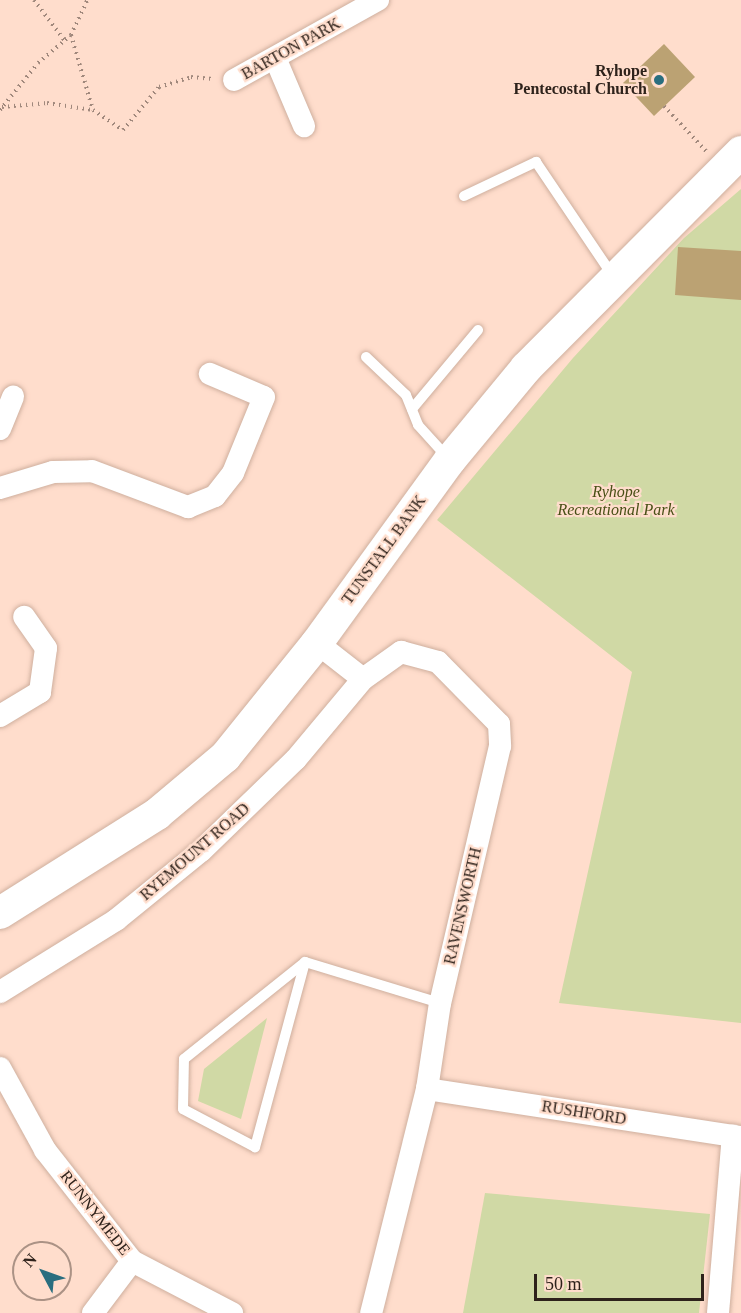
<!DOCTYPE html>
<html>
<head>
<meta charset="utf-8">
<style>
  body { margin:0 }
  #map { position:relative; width:741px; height:1313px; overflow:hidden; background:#fdc; font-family:Georgia,serif }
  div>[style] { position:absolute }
  .green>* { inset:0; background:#d0d9a5 }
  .building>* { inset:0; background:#bba273 }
  .path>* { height:4px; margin-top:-2px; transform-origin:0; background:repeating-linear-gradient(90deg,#a0887c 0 1.5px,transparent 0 6px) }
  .roads { filter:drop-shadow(0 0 2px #cfaf9e) drop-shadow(0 0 2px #cfaf9e) }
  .service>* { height:10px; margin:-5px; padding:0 5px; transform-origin:5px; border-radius:5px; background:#fff }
  .minor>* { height:22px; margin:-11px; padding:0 11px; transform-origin:11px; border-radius:11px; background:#fff }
  .secondary>* { height:32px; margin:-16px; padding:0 16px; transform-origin:16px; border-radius:16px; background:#fff }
  .dots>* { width:16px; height:16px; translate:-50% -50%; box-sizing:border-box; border:3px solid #fdc; border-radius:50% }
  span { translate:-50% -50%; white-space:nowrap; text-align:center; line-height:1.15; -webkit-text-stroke:4.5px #fdc; paint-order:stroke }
  .street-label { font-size:16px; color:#2e221b }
  .poi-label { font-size:16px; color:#2e221b; font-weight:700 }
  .right { translate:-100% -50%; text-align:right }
  .park-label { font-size:16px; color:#484f15; font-style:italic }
  .north { position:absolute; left:12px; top:1241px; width:60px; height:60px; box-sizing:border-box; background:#fdc; border:2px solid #ab9285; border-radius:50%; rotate:311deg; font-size:16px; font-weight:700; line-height:24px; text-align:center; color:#2e221b }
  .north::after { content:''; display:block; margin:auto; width:21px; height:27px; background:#2a6e7f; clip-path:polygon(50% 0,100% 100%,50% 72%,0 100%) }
  .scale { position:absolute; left:534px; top:1274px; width:170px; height:27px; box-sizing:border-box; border:3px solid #2e221b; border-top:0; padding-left:8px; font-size:18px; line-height:21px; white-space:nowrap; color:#2e221b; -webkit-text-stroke:4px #fdc; paint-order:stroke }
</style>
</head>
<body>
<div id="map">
  <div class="green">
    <i style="clip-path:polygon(741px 189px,741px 1023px,559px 1003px,632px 672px,437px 520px,573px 358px,684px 238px)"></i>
    <i style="clip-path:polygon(267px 1018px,241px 1119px,198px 1101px,204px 1069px)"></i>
    <i style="clip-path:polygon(485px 1193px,710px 1214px,699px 1313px,463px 1313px)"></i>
  </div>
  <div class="building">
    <i style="clip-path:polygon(664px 44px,695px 77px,654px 116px,623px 83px)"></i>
    <i style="clip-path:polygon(678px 247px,741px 251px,741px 300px,675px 295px)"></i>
  </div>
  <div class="path">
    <i style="left:34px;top:0;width:51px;rotate:52.9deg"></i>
    <i style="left:71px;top:35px;width:78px;rotate:73.7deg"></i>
    <i style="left:664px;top:106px;width:62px;rotate:47deg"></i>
    <i style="left:2px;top:107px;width:45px;rotate:-5.1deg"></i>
    <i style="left:47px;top:103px;width:47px;rotate:8.7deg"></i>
    <i style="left:93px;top:110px;width:36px;rotate:34deg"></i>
    <i style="left:123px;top:130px;width:56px;rotate:-50.1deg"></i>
    <i style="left:159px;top:87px;width:34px;rotate:-17deg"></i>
    <i style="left:191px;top:77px;width:22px;rotate:5deg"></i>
    <i style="left:0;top:110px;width:60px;rotate:-51deg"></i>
    <i style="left:38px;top:63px;width:43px;rotate:-40.3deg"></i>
    <i style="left:71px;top:35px;width:38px;rotate:-65deg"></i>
  </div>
  <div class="roads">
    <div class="service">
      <i style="left:464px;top:196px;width:80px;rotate:-25.3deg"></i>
      <i style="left:536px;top:162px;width:138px;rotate:56deg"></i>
      <i style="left:366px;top:357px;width:55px;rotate:43.5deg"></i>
      <i style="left:406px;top:395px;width:32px;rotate:68deg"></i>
      <i style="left:418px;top:425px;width:43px;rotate:47.8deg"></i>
      <i style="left:412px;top:409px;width:103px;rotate:-50.1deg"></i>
      <i style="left:305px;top:962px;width:192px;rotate:105.1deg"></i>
      <i style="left:255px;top:1147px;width:81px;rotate:-152.2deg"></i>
      <i style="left:183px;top:1109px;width:50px;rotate:-88.9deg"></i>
      <i style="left:184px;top:1059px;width:155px;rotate:-38.7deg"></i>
      <i style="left:305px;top:962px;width:141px;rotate:16.9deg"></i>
    </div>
    <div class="minor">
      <i style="left:276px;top:60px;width:72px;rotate:67deg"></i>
      <i style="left:234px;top:80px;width:165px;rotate:-29.1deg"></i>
      <i style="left:0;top:429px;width:35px;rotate:-68deg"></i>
      <i style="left:0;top:488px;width:55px;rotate:-16.8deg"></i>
      <i style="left:53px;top:472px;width:39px;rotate:-1deg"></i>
      <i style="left:92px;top:471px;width:103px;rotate:20.6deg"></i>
      <i style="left:188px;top:507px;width:29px;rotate:-22deg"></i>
      <i style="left:215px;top:496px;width:29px;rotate:-52deg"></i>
      <i style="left:233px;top:473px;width:82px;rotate:-67.8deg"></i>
      <i style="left:264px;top:397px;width:59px;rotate:-156.9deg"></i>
      <i style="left:317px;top:643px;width:58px;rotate:38deg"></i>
      <i style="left:363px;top:679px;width:47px;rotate:-35.4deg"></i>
      <i style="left:401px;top:652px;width:38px;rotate:15deg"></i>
      <i style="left:438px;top:662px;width:87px;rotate:45.5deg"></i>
      <i style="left:499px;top:724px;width:22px;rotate:87deg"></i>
      <i style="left:500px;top:746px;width:264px;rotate:103.1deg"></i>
      <i style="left:440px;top:1003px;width:87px;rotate:98.6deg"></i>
      <i style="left:427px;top:1089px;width:231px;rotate:104deg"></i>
      <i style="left:0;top:716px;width:47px;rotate:-31deg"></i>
      <i style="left:40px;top:692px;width:44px;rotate:-82.2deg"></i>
      <i style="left:46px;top:648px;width:38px;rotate:-125deg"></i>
      <i style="left:0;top:992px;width:137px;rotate:-31.8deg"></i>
      <i style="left:116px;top:920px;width:109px;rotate:-39.1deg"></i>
      <i style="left:201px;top:851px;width:132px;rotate:-44.1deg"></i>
      <i style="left:296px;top:759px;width:104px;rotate:-50.1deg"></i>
      <i style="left:0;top:1068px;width:94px;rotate:61.2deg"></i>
      <i style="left:45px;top:1150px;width:141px;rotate:51.9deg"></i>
      <i style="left:132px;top:1261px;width:113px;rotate:27.5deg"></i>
      <i style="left:427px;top:1089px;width:318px;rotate:8.7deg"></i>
      <i style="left:93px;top:1313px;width:65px;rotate:-53.1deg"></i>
      <i style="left:718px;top:1313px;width:178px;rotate:-85.2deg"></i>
    </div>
    <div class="secondary">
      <i style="left:0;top:913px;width:186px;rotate:-32.2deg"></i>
      <i style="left:157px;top:814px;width:89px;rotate:-40deg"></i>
      <i style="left:225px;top:757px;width:146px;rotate:-51.1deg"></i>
      <i style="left:317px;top:643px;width:226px;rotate:-54deg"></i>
      <i style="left:450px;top:460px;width:119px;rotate:-50.4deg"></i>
      <i style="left:526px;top:368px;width:305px;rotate:-45.1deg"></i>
    </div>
  </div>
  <div class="dots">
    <i style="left:659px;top:80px;background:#2a6e7f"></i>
  </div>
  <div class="street-label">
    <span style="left:291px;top:49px;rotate:-29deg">BARTON PARK</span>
    <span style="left:384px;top:550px;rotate:-54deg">TUNSTALL BANK</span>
    <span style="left:195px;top:852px;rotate:-41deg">RYEMOUNT ROAD</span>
    <span style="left:463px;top:906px;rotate:-77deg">RAVENSWORTH</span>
    <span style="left:584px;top:1113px;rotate:9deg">RUSHFORD</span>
    <span style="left:95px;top:1213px;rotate:52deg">RUNNYMEDE</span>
  </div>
  <div class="poi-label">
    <span class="right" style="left:647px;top:80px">Ryhope<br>Pentecostal Church</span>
  </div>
  <div class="park-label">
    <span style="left:616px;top:501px">Ryhope<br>Recreational Park</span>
  </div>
  <div class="north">N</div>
  <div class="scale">50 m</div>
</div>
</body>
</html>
